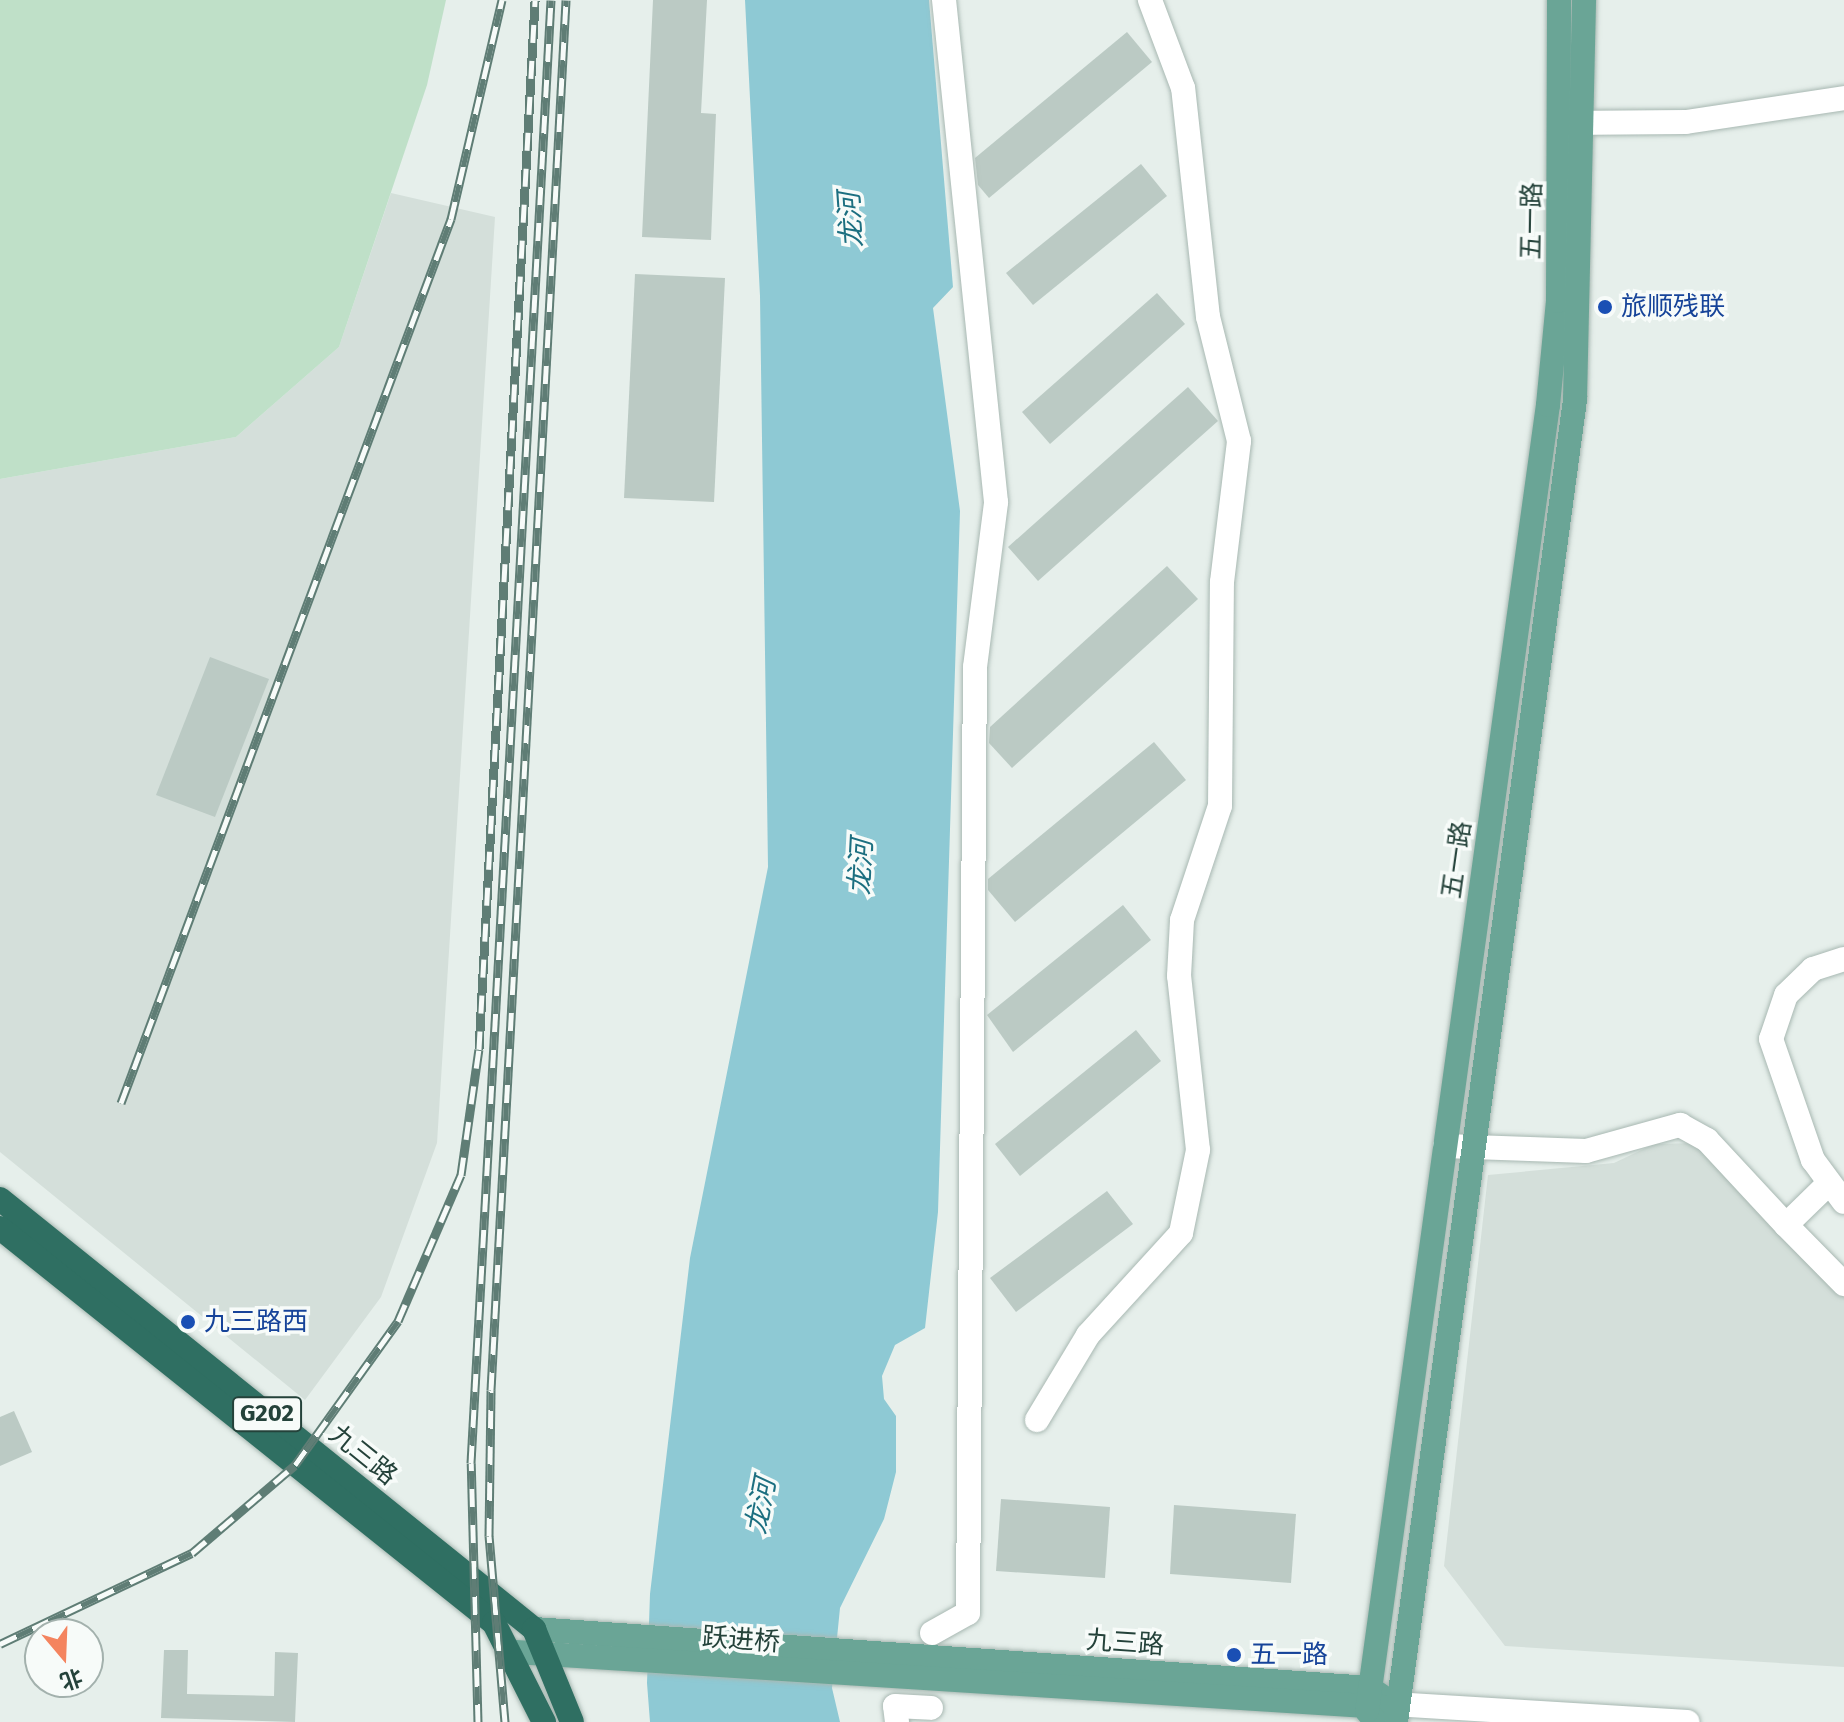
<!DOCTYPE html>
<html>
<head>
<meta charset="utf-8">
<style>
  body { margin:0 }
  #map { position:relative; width:1844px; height:1722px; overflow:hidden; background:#e6efeb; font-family:"Fira Sans","Noto Sans SC",sans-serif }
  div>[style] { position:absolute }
  .built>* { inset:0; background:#d4dfda }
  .green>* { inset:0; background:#bfe0c8 }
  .water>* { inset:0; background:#8ec9d4 }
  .building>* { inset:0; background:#bbcac4 }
  .roads { filter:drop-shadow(0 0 2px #a8b8b2) drop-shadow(0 0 2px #a8b8b2) }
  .minor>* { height:24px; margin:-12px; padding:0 12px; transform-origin:12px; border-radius:12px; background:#fff }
  .major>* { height:24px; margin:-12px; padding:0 12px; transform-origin:12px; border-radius:12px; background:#6aa596 }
  .highway>* { height:24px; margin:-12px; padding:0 12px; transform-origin:12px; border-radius:12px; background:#2f6f62 }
  .rail>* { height:9px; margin-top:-4.5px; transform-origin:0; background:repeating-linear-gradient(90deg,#f7fbf9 0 18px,#5f7d75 0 36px); box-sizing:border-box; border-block:2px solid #5f7d75 }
  .dots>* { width:22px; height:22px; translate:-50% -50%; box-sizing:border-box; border:4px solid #f7fbf9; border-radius:50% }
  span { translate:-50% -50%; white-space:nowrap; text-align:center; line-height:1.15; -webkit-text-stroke:7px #f7fbf9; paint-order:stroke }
  .shield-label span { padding:2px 6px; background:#f7fbf9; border:2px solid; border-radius:6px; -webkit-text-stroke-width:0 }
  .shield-label { font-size:24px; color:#24423a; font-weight:700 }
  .street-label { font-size:26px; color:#24423a }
  .transit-label { font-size:26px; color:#164399 }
  .left { translate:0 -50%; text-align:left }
  .water-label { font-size:28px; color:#1c6f80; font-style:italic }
  .north { position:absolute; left:24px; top:1618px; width:80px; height:80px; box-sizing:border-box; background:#f7fbf9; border:2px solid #a3b1ad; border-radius:50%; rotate:161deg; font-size:22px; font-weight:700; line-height:32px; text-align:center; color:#24423a }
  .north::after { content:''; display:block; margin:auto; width:28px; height:36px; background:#f4845f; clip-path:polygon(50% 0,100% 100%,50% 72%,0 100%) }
</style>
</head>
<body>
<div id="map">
  <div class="built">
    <i style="clip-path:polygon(391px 193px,495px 217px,437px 1143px,381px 1297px,305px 1400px,0 1152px,0 479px,236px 437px,339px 347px)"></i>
    <i style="clip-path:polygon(1700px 1143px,1844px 1291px,1844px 1667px,1505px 1646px,1444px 1566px,1488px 1175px,1614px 1163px,1654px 1144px)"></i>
  </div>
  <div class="green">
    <i style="clip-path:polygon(0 0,446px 0,427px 85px,339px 347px,236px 437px,0 479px)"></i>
  </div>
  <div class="water">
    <i style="clip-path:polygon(745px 0,929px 0,953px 287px,933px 308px,960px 511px,938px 1212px,925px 1328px,895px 1345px,882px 1376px,884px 1399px,896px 1416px,896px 1472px,884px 1519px,840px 1608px,832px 1688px,840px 1722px,650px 1722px,647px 1683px,650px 1594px,690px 1258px,768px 867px,760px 296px)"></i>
  </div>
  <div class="building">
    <i style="clip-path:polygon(653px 0,707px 0,701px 113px,716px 114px,711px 240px,642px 237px)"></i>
    <i style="clip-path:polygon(1127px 32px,1152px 62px,989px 198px,978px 185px,975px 158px)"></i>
    <i style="clip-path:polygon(1141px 164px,1167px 196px,1033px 305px,1006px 273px)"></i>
    <i style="clip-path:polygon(635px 274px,725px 278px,714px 502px,624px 498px)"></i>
    <i style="clip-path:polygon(1157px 293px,1185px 324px,1050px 444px,1022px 412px)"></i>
    <i style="clip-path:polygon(1188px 387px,1218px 421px,1038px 581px,1008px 547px)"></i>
    <i style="clip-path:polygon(1167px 566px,1198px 599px,1012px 768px,989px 743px,990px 727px)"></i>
    <i style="clip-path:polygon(210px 657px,269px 679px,215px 817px,156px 795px)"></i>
    <i style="clip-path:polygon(1154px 742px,1186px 780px,1015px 922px,988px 890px,988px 879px)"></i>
    <i style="clip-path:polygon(1123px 905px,1151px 940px,1013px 1052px,987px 1015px)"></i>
    <i style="clip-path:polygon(1136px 1030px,1161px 1061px,1020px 1176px,995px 1144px)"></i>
    <i style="clip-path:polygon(1107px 1191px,1133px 1224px,1016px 1312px,990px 1278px)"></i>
    <i style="clip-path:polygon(14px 1411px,32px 1452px,0 1466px,0 1417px)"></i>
    <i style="clip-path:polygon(1001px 1499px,1110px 1507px,1105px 1578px,996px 1571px)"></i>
    <i style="clip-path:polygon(1174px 1505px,1296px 1514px,1291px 1583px,1170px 1574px)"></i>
    <i style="clip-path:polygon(164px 1650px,188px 1650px,187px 1694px,274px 1696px,275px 1652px,298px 1653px,295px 1722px,161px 1718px)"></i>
  </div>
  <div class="roads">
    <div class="minor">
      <i style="left:1563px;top:123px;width:123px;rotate:-0.5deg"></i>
      <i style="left:1686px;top:122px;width:160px;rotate:-8.6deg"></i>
      <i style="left:1844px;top:959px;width:33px;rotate:162deg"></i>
      <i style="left:1813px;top:969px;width:37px;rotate:136deg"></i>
      <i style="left:1786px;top:995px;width:46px;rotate:108.8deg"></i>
      <i style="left:1771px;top:1039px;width:128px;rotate:70.9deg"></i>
      <i style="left:1813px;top:1160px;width:52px;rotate:53.6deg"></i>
      <i style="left:1445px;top:1146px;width:141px;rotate:2deg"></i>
      <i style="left:1586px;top:1151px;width:98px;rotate:-15.5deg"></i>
      <i style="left:1680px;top:1125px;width:31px;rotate:29deg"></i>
      <i style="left:1707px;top:1140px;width:116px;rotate:47.1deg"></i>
      <i style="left:1786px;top:1225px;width:59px;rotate:-44.3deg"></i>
      <i style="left:1786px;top:1225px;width:83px;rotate:45.5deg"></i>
      <i style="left:1037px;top:1420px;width:99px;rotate:-59deg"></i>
      <i style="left:1088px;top:1335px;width:138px;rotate:-47.6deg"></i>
      <i style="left:1181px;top:1233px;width:85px;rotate:-78.4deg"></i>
      <i style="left:1198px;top:1150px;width:175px;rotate:-96.2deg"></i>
      <i style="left:1179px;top:976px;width:56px;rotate:-86.9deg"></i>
      <i style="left:1182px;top:920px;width:120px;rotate:-71.6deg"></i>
      <i style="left:1220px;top:806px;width:224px;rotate:-89.5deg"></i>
      <i style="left:1222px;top:582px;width:142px;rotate:-83.1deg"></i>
      <i style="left:1239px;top:441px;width:128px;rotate:-104deg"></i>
      <i style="left:1208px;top:317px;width:230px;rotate:-96.2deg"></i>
      <i style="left:1183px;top:88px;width:94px;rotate:-110.6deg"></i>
      <i style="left:932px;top:1633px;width:41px;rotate:-29.1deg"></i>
      <i style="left:968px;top:1613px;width:946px;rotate:-89.58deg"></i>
      <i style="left:975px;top:667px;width:166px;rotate:-82.7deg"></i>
      <i style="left:996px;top:502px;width:505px;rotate:-95.91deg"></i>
      <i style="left:1393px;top:1704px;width:295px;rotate:3.5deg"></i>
      <i style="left:897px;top:1722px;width:16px;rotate:-97deg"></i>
      <i style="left:895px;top:1706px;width:36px;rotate:3deg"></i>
    </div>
    <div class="major">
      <i style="left:534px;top:1629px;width:838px;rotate:4.04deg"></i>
      <i style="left:1370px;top:1688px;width:16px;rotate:35deg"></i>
      <i style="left:515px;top:1652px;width:869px;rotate:3.63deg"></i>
      <i style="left:1376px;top:1722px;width:14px;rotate:-129deg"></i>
      <i style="left:1367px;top:1711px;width:1318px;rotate:-82.11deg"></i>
      <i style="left:1548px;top:405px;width:104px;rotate:-84.5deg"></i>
      <i style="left:1558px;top:301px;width:301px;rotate:-89.8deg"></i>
      <i style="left:1396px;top:1722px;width:1335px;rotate:-82.29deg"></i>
      <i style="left:1575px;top:399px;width:399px;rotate:-88.7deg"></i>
    </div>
    <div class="highway">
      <i style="left:0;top:1199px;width:686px;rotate:38.84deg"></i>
      <i style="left:534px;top:1629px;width:100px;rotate:67.8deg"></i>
      <i style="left:0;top:1228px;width:633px;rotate:38.65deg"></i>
      <i style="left:494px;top:1623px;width:111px;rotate:63.2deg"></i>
    </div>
  </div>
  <div class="rail">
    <i style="left:121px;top:1103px;width:944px;rotate:-69.53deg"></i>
    <i style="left:451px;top:219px;width:225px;rotate:-76.9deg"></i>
    <i style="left:0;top:1644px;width:212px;rotate:-25.4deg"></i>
    <i style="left:192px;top:1553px;width:135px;rotate:-40.5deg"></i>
    <i style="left:295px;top:1465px;width:177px;rotate:-54.4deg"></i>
    <i style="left:398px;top:1321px;width:159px;rotate:-66.7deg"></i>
    <i style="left:461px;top:1175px;width:127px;rotate:-81.9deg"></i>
    <i style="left:479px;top:1049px;width:1050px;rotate:-86.94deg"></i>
    <i style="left:478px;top:1722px;width:259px;rotate:-91.5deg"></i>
    <i style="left:471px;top:1463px;width:1465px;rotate:-86.87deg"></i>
    <i style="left:505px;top:1722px;width:187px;rotate:-94.9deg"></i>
    <i style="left:489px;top:1536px;width:146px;rotate:-89.2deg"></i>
    <i style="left:491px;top:1390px;width:1392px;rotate:-86.91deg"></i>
  </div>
  <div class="dots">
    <i style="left:1605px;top:307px;background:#1a4fb4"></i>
    <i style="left:188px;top:1322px;background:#1a4fb4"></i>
    <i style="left:1234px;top:1655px;background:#1a4fb4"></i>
  </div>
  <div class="shield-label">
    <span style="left:267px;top:1414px">G202</span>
  </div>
  <div class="street-label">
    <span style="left:1532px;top:221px;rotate:-89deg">五一路</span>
    <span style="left:1457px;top:860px;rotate:-82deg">五一路</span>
    <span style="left:363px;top:1455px;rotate:39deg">九三路</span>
    <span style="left:741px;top:1640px;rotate:4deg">跃进桥</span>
    <span style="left:1125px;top:1643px;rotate:4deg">九三路</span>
  </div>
  <div class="transit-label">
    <span class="left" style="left:1621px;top:307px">旅顺残联</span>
    <span class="left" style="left:204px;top:1322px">九三路西</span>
    <span class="left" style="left:1250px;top:1655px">五一路</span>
  </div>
  <div class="water-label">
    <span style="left:851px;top:220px;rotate:-94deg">龙河</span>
    <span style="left:861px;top:867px;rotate:-87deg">龙河</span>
    <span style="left:761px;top:1506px;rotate:-79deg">龙河</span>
  </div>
  <div class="north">北</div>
</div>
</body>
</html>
